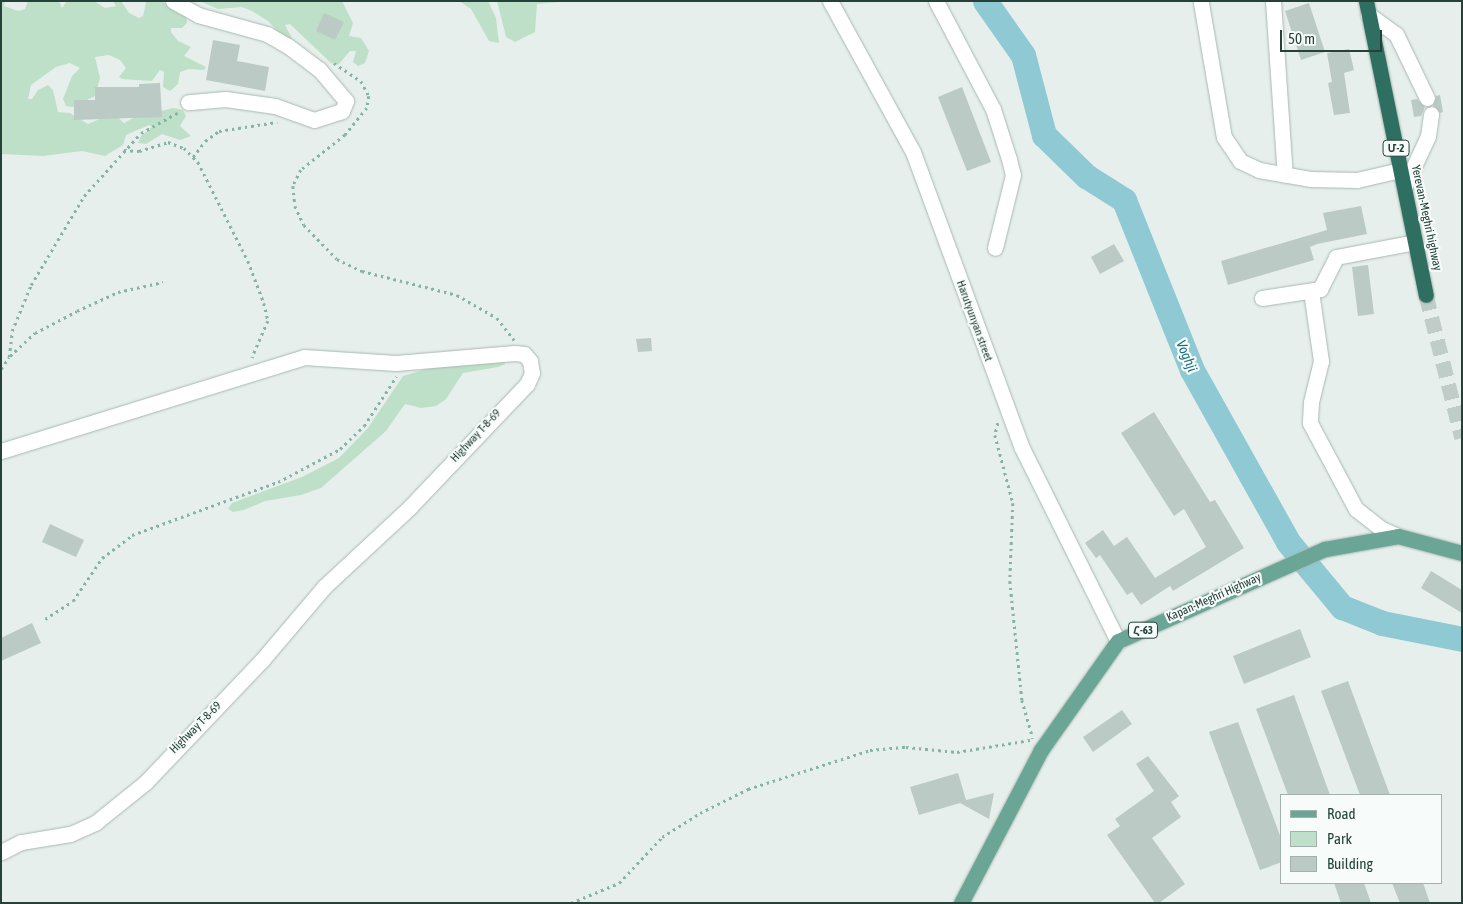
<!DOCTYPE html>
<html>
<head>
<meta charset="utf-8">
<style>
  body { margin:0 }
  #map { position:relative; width:1463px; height:904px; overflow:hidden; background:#e6efeb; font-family:"Asap Condensed","Noto Sans Armenian",sans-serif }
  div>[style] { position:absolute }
  .green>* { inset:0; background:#bfe0c8 }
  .river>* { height:25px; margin:-12.5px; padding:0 12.5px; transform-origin:12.5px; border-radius:12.5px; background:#8ec9d4 }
  .building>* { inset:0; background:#bbcac4 }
  .highway-tunnel>* { height:15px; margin-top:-7.5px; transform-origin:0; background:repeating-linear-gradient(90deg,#bfccc8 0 15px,transparent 0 23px) }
  .path>* { height:2.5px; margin-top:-1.25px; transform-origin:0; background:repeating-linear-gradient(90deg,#86b3a5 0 2.5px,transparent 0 6.5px) }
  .roads { filter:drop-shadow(0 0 1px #a8b8b2) drop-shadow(0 0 1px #a8b8b2) }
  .minor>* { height:15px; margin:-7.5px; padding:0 7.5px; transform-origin:7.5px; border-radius:7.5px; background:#fff }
  .major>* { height:15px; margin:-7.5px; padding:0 7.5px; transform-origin:7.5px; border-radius:7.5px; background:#6aa596 }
  .highway>* { height:15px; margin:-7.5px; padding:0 7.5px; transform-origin:7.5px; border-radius:7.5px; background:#2f6f62 }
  span { translate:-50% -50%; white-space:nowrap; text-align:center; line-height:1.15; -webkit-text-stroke:4.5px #f7fbf9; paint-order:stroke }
  .shield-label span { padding:1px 4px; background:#f7fbf9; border:1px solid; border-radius:4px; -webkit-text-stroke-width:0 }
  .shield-label { font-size:11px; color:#24423a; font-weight:700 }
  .street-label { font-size:12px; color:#24423a }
  .water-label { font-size:14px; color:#1c6f80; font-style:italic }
  .frame { position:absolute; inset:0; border:2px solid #24423a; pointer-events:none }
  .legend { position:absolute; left:1280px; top:794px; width:162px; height:90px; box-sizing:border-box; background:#f7fbf9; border:1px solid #a3b1ad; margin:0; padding:6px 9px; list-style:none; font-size:15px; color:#24423a }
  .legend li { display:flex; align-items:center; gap:10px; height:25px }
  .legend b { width:25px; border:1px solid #a3b1ad }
  .scale { position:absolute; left:1280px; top:30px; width:102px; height:22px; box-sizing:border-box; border:2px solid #24423a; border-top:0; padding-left:6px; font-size:15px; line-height:18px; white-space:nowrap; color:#24423a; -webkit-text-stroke:4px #f7fbf9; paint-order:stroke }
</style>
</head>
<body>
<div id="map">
  <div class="green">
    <i style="clip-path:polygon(1px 1px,5px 1px,4px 6px,18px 11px,25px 9px,28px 1px,59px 1px,62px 8px,67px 1px,94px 1px,105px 8px,116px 6px,113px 1px,121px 1px,129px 13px,139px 18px,143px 16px,146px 2px,161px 1px,186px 15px,187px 23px,182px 28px,171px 28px,171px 32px,178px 41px,191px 47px,184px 56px,206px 67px,204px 70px,189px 69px,180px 72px,178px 84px,170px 91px,163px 87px,164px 72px,160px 70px,152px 81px,122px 79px,119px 77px,126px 68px,120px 60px,109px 55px,95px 57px,100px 78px,95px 96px,73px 107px,66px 106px,63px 99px,72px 76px,80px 68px,70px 63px,56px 67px,31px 85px,28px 99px,32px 99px,38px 90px,48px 85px,53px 90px,58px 112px,70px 113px,88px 124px,102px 118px,109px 109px,124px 123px,133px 118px,173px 108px,183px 110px,186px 116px,180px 126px,191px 136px,180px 140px,162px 134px,146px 144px,138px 143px,141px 136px,152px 127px,149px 125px,126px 135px,123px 145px,105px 156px,82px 151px,43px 156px,1px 154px)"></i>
    <i style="clip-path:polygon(342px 1px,353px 23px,349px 36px,361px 38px,369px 51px,365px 63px,358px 66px,353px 62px,356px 51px,350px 51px,338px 65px,331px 63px,290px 24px,285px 25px,292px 38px,288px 42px,268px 21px,252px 11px,242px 7px,218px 9px,202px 2px)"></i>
    <i style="clip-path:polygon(459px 1px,488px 1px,496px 18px,499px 43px,489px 41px,471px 9px)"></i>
    <i style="clip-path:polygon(497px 1px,572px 1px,537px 4px,535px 32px,515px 42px,506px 37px)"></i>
    <i style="clip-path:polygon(505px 360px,505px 364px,498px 367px,463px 373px,446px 399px,436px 406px,421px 408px,405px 404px,386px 431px,321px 488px,301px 495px,265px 501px,244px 510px,233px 512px,228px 509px,232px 503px,302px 477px,339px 458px,368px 428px,403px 376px,433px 367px)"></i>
  </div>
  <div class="river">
    <i style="left:985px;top:1px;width:66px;rotate:54.9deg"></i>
    <i style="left:1023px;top:55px;width:83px;rotate:75.3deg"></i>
    <i style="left:1044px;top:135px;width:59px;rotate:44.3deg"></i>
    <i style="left:1086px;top:176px;width:45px;rotate:32.3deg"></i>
    <i style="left:1124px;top:200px;width:183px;rotate:68.2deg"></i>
    <i style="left:1192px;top:370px;width:197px;rotate:60.8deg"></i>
    <i style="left:1288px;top:542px;width:85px;rotate:50.3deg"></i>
    <i style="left:1342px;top:607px;width:43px;rotate:21.8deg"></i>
    <i style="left:1382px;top:623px;width:82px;rotate:11.3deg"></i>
  </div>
  <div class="building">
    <i style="clip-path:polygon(1309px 3px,1325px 52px,1301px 60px,1285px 11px)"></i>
    <i style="clip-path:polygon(324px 13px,344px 22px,335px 40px,316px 31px)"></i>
    <i style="clip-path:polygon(213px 40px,240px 45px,237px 61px,269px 67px,265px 91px,206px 80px)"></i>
    <i style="clip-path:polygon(1349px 49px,1354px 70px,1344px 73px,1350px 113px,1334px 115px,1328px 83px,1332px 82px,1327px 53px)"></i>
    <i style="clip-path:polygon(160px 83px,162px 117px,74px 120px,74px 100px,95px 100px,95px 87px,139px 87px,139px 84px)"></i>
    <i style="clip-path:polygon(962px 87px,991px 162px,967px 171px,938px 97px)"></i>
    <i style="clip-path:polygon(1440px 95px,1443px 112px,1440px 113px,1433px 105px,1436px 96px)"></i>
    <i style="clip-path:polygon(1417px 99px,1425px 107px,1421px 116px,1414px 117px,1411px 100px)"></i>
    <i style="clip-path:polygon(1361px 206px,1367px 234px,1317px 244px,1310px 247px,1314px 260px,1228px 285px,1221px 261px,1327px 230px,1323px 213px)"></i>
    <i style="clip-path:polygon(1114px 244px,1124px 261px,1100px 274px,1091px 257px)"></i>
    <i style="clip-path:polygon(1368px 265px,1374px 314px,1358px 316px,1352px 267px)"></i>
    <i style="clip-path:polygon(651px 338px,652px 351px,638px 352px,636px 339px)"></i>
    <i style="clip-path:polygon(1154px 412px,1210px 502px,1215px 500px,1244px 548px,1173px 591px,1170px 586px,1141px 605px,1132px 592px,1127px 595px,1100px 555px,1096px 558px,1085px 543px,1103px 530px,1114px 546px,1127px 537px,1155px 578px,1206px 547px,1184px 509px,1174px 516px,1121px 433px)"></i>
    <i style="clip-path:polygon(50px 524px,84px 540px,76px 557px,42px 542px)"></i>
    <i style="clip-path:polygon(1431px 571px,1462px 590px,1462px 613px,1421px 588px)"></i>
    <i style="clip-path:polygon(32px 623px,41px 643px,1px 661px,1px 638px)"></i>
    <i style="clip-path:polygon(1300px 629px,1311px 657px,1244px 684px,1233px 656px)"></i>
    <i style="clip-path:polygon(1348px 681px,1390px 795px,1360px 795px,1321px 691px)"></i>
    <i style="clip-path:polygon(1294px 695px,1330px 795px,1288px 795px,1256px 709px)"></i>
    <i style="clip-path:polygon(1122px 710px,1132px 724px,1093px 752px,1083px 737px)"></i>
    <i style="clip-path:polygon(1238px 722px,1282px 841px,1282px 862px,1260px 870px,1209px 732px)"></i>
    <i style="clip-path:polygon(1148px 756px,1179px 796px,1171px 802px,1181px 817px,1152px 838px,1185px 884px,1159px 903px,1155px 903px,1107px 835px,1120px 826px,1115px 819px,1154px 791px,1136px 764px)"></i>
    <i style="clip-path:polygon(958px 773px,966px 800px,994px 793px,989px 819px,960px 803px,919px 815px,910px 787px)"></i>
    <i style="clip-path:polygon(1334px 883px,1364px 883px,1371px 903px,1341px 903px)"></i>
    <i style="clip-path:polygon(1392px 883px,1423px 883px,1430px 903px,1400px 903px)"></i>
  </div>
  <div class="highway-tunnel">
    <i style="left:1426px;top:295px;width:147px;rotate:75.9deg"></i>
  </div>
  <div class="path">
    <i style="left:334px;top:63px;width:32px;rotate:34deg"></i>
    <i style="left:361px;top:81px;width:17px;rotate:62deg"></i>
    <i style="left:369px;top:96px;width:12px;rotate:99deg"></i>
    <i style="left:367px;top:108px;width:35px;rotate:129deg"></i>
    <i style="left:345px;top:135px;width:56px;rotate:141.5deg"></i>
    <i style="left:301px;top:170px;width:18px;rotate:117deg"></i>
    <i style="left:293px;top:186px;width:20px;rotate:84deg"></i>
    <i style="left:295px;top:206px;width:21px;rotate:65deg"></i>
    <i style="left:304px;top:225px;width:47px;rotate:45.9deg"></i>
    <i style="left:337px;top:259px;width:28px;rotate:26deg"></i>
    <i style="left:362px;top:271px;width:98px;rotate:14.2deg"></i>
    <i style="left:457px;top:295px;width:46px;rotate:29.9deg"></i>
    <i style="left:497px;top:318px;width:28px;rotate:52deg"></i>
    <i style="left:124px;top:150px;width:15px;rotate:4deg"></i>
    <i style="left:139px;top:151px;width:30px;rotate:-17deg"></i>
    <i style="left:168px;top:142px;width:17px;rotate:21deg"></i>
    <i style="left:184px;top:148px;width:20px;rotate:45deg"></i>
    <i style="left:198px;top:162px;width:111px;rotate:63.2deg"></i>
    <i style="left:248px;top:261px;width:45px;rotate:69.1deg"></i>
    <i style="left:264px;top:303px;width:18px;rotate:77deg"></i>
    <i style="left:268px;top:321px;width:40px;rotate:113.4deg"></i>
    <i style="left:193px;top:157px;width:20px;rotate:-53deg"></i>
    <i style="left:205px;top:141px;width:17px;rotate:-36deg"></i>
    <i style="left:219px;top:131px;width:59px;rotate:-8.8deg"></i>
    <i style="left:10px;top:356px;width:34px;rotate:-43deg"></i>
    <i style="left:35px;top:333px;width:47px;rotate:-27.6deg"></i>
    <i style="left:77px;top:311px;width:45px;rotate:-24.9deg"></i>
    <i style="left:118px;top:292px;width:46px;rotate:-12.5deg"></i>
    <i style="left:1px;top:369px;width:14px;rotate:-56deg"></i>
    <i style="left:9px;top:357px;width:26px;rotate:-83deg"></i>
    <i style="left:12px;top:331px;width:50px;rotate:-67.6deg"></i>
    <i style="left:31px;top:285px;width:104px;rotate:-59.2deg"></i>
    <i style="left:84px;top:196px;width:85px;rotate:-47.9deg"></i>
    <i style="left:141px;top:133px;width:43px;rotate:-28.9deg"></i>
    <i style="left:998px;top:423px;width:12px;rotate:104deg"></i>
    <i style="left:995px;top:435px;width:70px;rotate:75.2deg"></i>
    <i style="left:1013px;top:503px;width:78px;rotate:92.2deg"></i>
    <i style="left:1010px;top:581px;width:120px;rotate:84.2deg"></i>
    <i style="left:1022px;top:700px;width:40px;rotate:74deg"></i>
    <i style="left:45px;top:619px;width:33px;rotate:-33deg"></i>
    <i style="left:73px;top:601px;width:52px;rotate:-56deg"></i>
    <i style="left:102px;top:558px;width:38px;rotate:-37deg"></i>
    <i style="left:132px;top:535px;width:155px;rotate:-20deg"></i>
    <i style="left:278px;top:482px;width:70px;rotate:-28deg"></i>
    <i style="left:340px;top:449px;width:33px;rotate:-44deg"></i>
    <i style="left:364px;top:426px;width:59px;rotate:-56.9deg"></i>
    <i style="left:571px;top:903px;width:52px;rotate:-22.6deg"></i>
    <i style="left:619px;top:883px;width:63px;rotate:-46.9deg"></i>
    <i style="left:662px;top:837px;width:45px;rotate:-32.3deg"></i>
    <i style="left:700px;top:813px;width:54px;rotate:-26.6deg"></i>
    <i style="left:748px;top:789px;width:128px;rotate:-17.7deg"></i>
    <i style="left:870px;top:750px;width:36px;rotate:-5deg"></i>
    <i style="left:906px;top:747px;width:51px;rotate:5.6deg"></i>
    <i style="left:957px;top:752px;width:74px;rotate:-9.3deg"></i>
  </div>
  <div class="roads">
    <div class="minor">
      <i style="left:173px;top:1px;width:29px;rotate:29deg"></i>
      <i style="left:198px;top:15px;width:72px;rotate:15.4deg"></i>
      <i style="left:267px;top:34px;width:24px;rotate:30deg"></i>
      <i style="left:288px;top:46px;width:39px;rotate:37deg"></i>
      <i style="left:319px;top:69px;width:42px;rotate:49.8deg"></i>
      <i style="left:346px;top:101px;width:11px;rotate:112deg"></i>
      <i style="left:342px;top:111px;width:29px;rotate:162deg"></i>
      <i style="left:314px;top:120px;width:41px;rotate:-160.3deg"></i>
      <i style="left:275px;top:106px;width:50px;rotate:-172deg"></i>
      <i style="left:225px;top:99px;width:37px;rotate:175deg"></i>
      <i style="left:830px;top:1px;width:172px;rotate:61.2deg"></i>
      <i style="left:913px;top:152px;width:315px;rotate:69.8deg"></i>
      <i style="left:1022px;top:448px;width:216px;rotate:63.6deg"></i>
      <i style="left:936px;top:1px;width:122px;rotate:62.2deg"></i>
      <i style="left:993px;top:109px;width:52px;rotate:72.3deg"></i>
      <i style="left:1009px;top:159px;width:16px;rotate:76deg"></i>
      <i style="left:1013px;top:175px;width:75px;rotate:103.9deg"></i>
      <i style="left:1273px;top:1px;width:174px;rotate:86.1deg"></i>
      <i style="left:1201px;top:3px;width:136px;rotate:80.3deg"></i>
      <i style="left:1224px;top:137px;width:29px;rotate:56deg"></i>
      <i style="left:1240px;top:161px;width:21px;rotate:25deg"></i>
      <i style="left:1259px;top:170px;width:53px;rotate:9.8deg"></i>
      <i style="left:1311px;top:179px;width:46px;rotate:1.2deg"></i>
      <i style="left:1357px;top:180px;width:44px;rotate:-13.1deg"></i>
      <i style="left:1368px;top:14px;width:34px;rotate:36deg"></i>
      <i style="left:1396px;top:34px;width:71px;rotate:64.2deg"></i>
      <i style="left:1404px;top:188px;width:57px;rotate:-65.2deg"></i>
      <i style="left:1428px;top:136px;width:22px;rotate:-82deg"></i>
      <i style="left:1311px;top:291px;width:71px;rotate:81.9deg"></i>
      <i style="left:1321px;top:361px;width:42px;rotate:103.7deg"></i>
      <i style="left:1311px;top:402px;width:21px;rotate:93deg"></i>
      <i style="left:1310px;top:423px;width:98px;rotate:61.9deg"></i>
      <i style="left:1356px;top:509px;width:33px;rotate:38deg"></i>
      <i style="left:1382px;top:529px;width:17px;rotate:24deg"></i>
      <i style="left:1262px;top:298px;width:59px;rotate:-8.8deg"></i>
      <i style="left:1320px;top:289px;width:36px;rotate:-63deg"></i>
      <i style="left:1336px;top:257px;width:80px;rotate:-10.8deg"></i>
      <i style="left:1px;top:451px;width:317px;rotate:-17.2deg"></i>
      <i style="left:304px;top:357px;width:92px;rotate:3.7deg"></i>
      <i style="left:396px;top:363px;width:119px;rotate:-4.8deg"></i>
      <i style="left:515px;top:353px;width:9px;rotate:6deg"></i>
      <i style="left:524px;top:354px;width:9px;rotate:49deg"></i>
      <i style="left:530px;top:361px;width:12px;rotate:81deg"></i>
      <i style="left:532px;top:373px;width:12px;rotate:114deg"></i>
      <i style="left:527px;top:384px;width:170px;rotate:133.6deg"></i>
      <i style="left:410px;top:507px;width:117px;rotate:137.1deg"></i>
      <i style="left:324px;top:587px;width:96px;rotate:130.3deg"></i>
      <i style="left:262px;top:660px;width:168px;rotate:133.6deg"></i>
      <i style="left:146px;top:782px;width:65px;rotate:141.2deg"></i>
      <i style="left:95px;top:823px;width:27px;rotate:156deg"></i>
      <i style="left:70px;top:834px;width:50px;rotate:170.7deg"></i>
      <i style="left:21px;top:842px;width:22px;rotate:153deg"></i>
    </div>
    <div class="major">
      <i style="left:961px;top:903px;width:173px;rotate:-62.4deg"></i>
      <i style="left:1041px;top:750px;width:133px;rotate:-54.8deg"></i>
      <i style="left:1118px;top:641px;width:227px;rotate:-24deg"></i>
      <i style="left:1325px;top:549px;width:74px;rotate:-10.1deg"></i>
      <i style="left:1398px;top:536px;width:66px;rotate:14.9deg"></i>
    </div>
    <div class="highway">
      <i style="left:1366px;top:1px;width:300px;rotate:78.5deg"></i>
    </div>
  </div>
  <div class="shield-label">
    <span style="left:1396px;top:148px">Մ-2</span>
    <span style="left:1143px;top:630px">Հ-63</span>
  </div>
  <div class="street-label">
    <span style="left:1426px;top:218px;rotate:78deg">Yerevan-Meghri highway</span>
    <span style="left:974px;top:321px;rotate:70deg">Harutyunyan street</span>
    <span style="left:476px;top:436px;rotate:-47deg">Highway T-8-69</span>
    <span style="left:1214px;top:598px;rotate:-24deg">Kapan-Meghri Highway</span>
    <span style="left:196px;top:728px;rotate:-45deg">Highway T-8-69</span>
  </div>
  <div class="water-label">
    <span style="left:1187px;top:356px;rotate:67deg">Voghji</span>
  </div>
  <div class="frame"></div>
  <ul class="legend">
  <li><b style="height:6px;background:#6aa596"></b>Road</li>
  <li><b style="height:14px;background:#bfe0c8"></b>Park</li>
  <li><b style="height:14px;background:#bbcac4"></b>Building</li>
  </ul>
  <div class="scale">50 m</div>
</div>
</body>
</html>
